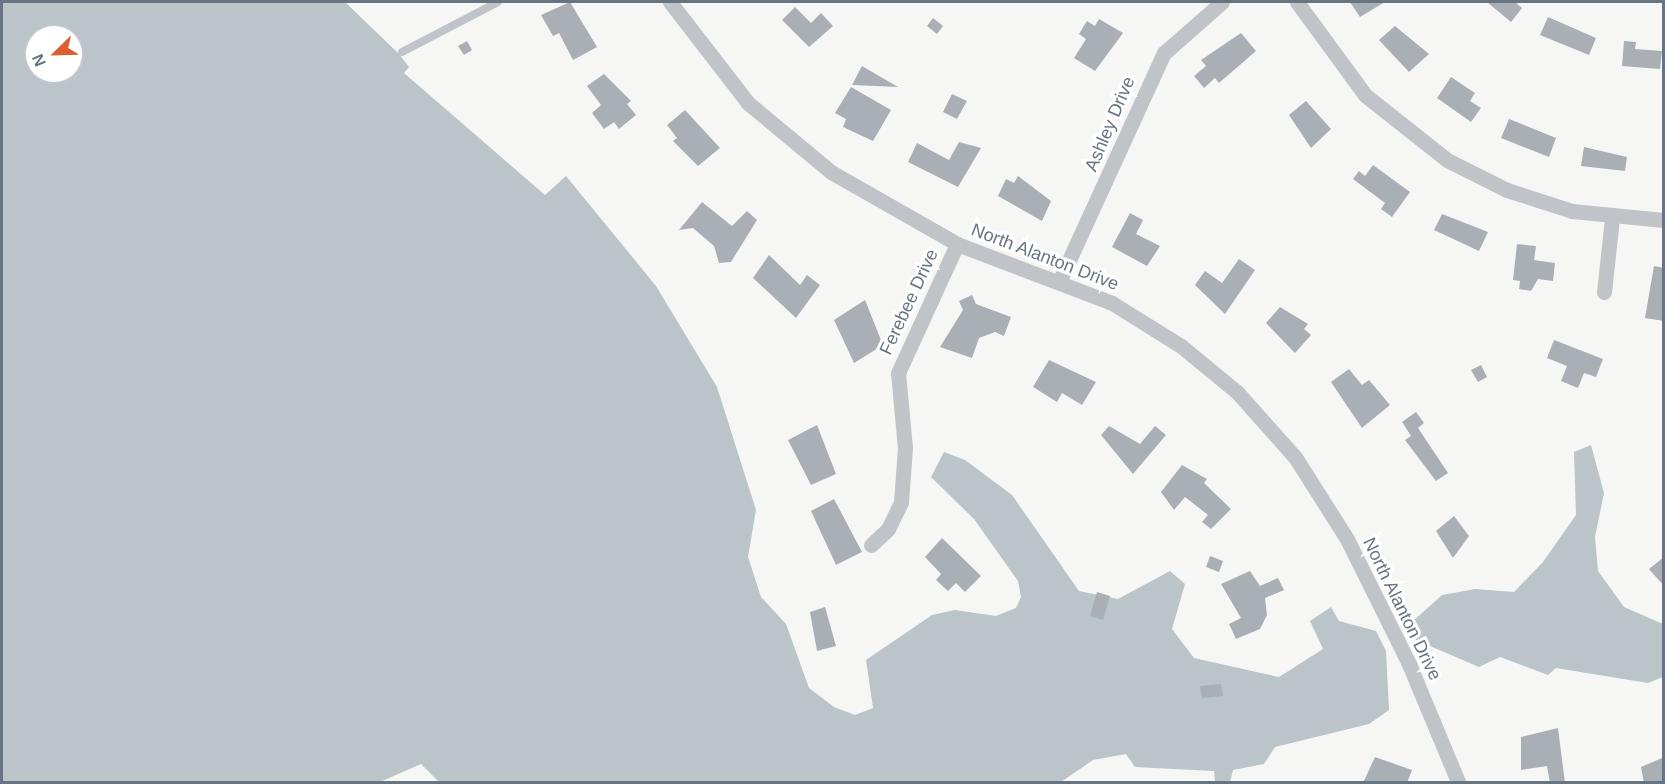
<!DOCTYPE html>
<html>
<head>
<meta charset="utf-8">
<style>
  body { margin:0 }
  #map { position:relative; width:1665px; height:784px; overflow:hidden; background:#f6f7f4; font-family:Helvetica,sans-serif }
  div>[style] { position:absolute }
  .water>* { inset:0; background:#bac4c9 }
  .building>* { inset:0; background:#a9afb5 }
  .service>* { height:8px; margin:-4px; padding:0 4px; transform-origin:4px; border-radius:4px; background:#c0c3c7 }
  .minor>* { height:15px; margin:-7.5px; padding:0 7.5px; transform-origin:7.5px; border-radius:7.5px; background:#c0c3c7 }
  span { translate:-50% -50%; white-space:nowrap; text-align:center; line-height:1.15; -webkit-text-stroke:6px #fff; paint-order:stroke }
  .street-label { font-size:18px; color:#677583 }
  .frame { position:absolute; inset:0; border:3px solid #677583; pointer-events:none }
  .north { position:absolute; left:24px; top:24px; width:60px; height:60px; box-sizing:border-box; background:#fff; border:2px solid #c2c8cd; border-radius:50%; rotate:247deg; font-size:16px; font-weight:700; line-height:24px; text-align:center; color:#677583 }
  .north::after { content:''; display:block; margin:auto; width:21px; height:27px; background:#db5f30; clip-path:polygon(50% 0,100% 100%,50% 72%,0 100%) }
</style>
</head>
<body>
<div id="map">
  <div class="water">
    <i style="clip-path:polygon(evenodd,2px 2px,345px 2px,399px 54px,409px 67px,404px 73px,545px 195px,566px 176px,656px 286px,717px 387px,756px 510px,748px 557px,761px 597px,786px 624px,809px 688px,834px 707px,855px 715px,873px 708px,866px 660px,932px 615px,955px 610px,996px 616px,1016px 608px,1021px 597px,1018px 581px,974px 519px,931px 477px,944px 452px,965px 460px,1012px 495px,1079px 591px,1118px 599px,1170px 571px,1185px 584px,1172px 629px,1194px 658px,1279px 677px,1323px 649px,1310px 621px,1331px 607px,1339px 621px,1376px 631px,1386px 651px,1389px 710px,1369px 724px,1275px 747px,1264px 764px,1233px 770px,1230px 782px,1215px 782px,1214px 771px,1135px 767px,1126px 754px,1093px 760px,1061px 782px,439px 782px,421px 764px,380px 782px,2px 782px,2px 2px,36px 36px,72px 36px,72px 72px,36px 72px,36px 36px)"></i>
    <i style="clip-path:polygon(1591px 445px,1604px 493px,1595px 537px,1598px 571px,1624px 607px,1663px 624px,1663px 677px,1648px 683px,1556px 668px,1548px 675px,1500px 657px,1479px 667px,1416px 640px,1412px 622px,1442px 595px,1475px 589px,1514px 592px,1543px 562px,1576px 515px,1574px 452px)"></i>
  </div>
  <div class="building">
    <i style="clip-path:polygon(570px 2px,597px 47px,573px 60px,559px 33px,553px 36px,541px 15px)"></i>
    <i style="clip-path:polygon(1350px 2px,1385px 2px,1360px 17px)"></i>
    <i style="clip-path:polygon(1487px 2px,1515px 2px,1522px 8px,1511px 22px)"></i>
    <i style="clip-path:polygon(795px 7px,811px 23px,821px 13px,833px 26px,809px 47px,782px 20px)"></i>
    <i style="clip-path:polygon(1548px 17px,1596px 38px,1589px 55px,1540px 35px)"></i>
    <i style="clip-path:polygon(933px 18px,943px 26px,937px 34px,927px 26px)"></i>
    <i style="clip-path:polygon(1099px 19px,1123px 33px,1095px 71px,1074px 58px,1086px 39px,1079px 34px,1087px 21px,1095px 26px)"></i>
    <i style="clip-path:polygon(1395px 26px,1429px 54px,1409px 72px,1379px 40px)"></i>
    <i style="clip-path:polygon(1241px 33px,1256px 51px,1219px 83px,1215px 78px,1204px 88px,1194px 76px,1206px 66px,1201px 60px)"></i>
    <i style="clip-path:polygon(467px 41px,472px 50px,464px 55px,458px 46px)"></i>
    <i style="clip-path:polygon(1624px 41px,1636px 42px,1635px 49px,1662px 51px,1660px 69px,1622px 66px)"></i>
    <i style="clip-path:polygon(862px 66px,898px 87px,852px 85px)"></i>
    <i style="clip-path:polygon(604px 74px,631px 101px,627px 104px,636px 115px,619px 129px,614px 122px,604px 129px,592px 113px,601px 105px,587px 86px)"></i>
    <i style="clip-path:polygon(1451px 77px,1475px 93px,1470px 101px,1481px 108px,1471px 122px,1437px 98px)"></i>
    <i style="clip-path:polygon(851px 87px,891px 110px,873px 141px,843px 127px,846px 119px,835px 113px)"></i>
    <i style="clip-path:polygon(952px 94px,967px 101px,957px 119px,943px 112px)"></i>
    <i style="clip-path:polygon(1306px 101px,1331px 129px,1311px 148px,1289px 115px)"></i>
    <i style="clip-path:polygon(685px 110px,720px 148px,698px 166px,673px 141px,677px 138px,667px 125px)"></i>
    <i style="clip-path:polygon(1509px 119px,1556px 138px,1549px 157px,1501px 138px)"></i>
    <i style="clip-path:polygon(959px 142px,981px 148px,958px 187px,908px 162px,917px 143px,949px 160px)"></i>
    <i style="clip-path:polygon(1584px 147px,1627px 157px,1625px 171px,1581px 166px)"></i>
    <i style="clip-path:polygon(1373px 165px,1410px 192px,1392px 217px,1381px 209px,1385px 203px,1353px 179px,1359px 171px,1365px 176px)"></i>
    <i style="clip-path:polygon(1018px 176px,1051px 201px,1042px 221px,998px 196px,1006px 179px,1014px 183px)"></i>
    <i style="clip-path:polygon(702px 202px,732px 226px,747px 211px,757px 220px,731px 262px,719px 263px,714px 246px,693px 228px,679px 230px)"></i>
    <i style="clip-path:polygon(1130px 213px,1143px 220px,1136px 234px,1160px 246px,1147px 266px,1112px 247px)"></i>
    <i style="clip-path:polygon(1442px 214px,1488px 232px,1479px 251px,1434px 230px)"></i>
    <i style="clip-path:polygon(1517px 244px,1536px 246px,1534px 260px,1555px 263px,1553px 281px,1538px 279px,1531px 291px,1519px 289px,1520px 281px,1513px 280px)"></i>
    <i style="clip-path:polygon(769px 255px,800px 285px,807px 275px,820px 285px,796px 318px,753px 278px)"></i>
    <i style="clip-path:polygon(1239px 259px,1255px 270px,1225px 314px,1195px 285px,1205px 271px,1222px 283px)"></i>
    <i style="clip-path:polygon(1654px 266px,1664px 268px,1664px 321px,1645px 318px)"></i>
    <i style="clip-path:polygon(972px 295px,976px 304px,1011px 317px,1004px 336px,995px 332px,979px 338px,972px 358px,940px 347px,963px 310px,959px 301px)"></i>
    <i style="clip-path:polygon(865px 300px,883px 345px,854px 363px,834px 320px)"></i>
    <i style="clip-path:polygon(1280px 307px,1308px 324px,1304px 329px,1311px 335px,1295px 353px,1266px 323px)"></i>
    <i style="clip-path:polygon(1554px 340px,1603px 359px,1596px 377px,1584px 373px,1578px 388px,1561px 381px,1567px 366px,1547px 358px)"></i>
    <i style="clip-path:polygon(1049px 360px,1096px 382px,1082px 405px,1062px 393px,1057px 402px,1033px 387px)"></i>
    <i style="clip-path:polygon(1481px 365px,1487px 377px,1478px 382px,1471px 370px)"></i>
    <i style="clip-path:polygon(1349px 369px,1362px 385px,1369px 380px,1390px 405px,1362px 428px,1331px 382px)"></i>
    <i style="clip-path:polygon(1416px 412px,1424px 423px,1418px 428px,1448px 473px,1436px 481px,1405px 440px,1411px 436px,1402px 422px)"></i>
    <i style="clip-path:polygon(817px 425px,836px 474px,811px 485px,788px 440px)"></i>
    <i style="clip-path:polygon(1109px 426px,1140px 444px,1155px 426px,1166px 435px,1133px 474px,1101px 435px)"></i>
    <i style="clip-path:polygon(1182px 465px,1207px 479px,1204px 483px,1231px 509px,1211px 529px,1202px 522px,1208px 515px,1185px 497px,1174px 510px,1161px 492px)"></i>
    <i style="clip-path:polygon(834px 499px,862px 552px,836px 565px,811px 511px)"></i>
    <i style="clip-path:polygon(1454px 516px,1469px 536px,1453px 558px,1436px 531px)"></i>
    <i style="clip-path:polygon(942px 538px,981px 576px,965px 592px,956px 583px,948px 591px,936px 580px,941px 574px,925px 557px)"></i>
    <i style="clip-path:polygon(1210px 556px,1223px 561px,1219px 572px,1206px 567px)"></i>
    <i style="clip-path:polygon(1664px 557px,1664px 586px,1649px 569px)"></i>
    <i style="clip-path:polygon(1250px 571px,1260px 586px,1278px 578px,1284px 590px,1265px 598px,1267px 615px,1260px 629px,1236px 639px,1229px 624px,1241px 618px,1221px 584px)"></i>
    <i style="clip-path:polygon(1097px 592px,1110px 596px,1103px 620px,1090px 616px)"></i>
    <i style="clip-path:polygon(825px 607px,836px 646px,817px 651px,810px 612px)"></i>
    <i style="clip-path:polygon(1221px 684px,1223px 696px,1202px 698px,1200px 686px)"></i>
    <i style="clip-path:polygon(1558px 728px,1565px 783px,1550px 783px,1547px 766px,1521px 770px,1521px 737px)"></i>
    <i style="clip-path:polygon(1375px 757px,1412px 770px,1407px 783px,1363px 783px)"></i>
    <i style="clip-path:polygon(1662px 758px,1664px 783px,1644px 783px,1641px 767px)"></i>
  </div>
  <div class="service">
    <i style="left:402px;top:52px;width:108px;rotate:-27.5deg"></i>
  </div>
  <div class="minor">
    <i style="left:670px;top:2px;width:128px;rotate:52.3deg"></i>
    <i style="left:748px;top:103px;width:108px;rotate:39.7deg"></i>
    <i style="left:831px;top:172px;width:145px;rotate:29.7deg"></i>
    <i style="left:957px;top:244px;width:166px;rotate:20.8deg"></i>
    <i style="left:1112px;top:303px;width:81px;rotate:31.9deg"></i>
    <i style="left:1181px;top:346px;width:72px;rotate:39.4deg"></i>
    <i style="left:1237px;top:392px;width:87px;rotate:48.3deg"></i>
    <i style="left:1295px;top:457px;width:97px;rotate:57.6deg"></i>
    <i style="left:1347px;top:539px;width:140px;rotate:63.6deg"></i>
    <i style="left:1409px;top:664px;width:128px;rotate:67.4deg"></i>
    <i style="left:1297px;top:2px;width:115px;rotate:53.8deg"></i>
    <i style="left:1365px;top:95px;width:105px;rotate:38.4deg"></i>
    <i style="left:1447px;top:160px;width:67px;rotate:26.6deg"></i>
    <i style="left:1507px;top:190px;width:68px;rotate:17.9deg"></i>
    <i style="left:1572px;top:211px;width:92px;rotate:5.6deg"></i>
    <i style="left:1059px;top:282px;width:252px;rotate:-65.4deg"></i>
    <i style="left:1164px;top:53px;width:77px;rotate:-41.3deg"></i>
    <i style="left:1604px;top:292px;width:74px;rotate:-83.8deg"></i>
    <i style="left:871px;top:545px;width:23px;rotate:-43deg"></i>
    <i style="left:888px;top:529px;width:30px;rotate:-64deg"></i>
    <i style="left:901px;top:502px;width:54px;rotate:-85.8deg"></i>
    <i style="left:905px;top:448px;width:75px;rotate:-95.3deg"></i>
    <i style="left:898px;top:373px;width:142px;rotate:-65.4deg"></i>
  </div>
  <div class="street-label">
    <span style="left:1110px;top:124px;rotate:-67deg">Ashley Drive</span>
    <span style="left:1045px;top:257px;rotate:21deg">North Alanton Drive</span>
    <span style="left:909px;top:302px;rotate:-65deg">Ferebee Drive</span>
    <span style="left:1402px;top:609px;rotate:64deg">North Alanton Drive</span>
  </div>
  <div class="frame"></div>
  <div class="north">N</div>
</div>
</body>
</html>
